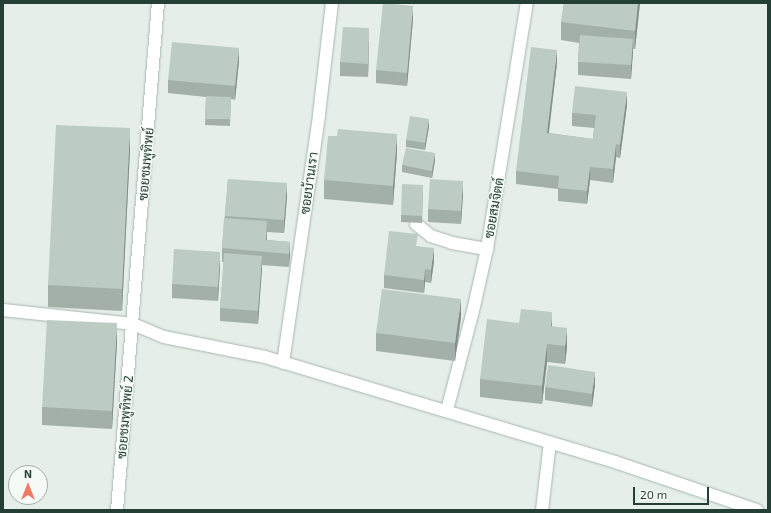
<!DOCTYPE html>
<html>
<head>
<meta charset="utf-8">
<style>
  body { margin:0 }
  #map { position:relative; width:771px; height:513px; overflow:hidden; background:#e5eee9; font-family:"Exo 2",Sarabun,sans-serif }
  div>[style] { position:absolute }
  .roads { filter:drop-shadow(0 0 1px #a7b6b0) drop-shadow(0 0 1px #a7b6b0) }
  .minor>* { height:12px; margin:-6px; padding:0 6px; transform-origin:6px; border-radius:6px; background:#fff }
  .wall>* { inset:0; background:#a3afa9 }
  .shaded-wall>* { inset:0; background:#848e8a }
  .building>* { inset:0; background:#bdcbc5 }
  span { translate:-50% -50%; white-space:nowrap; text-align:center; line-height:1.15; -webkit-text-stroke:3px #f6faf7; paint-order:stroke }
  .street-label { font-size:13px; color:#243f36 }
  .frame { position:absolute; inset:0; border:4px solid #243f36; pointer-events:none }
  .north { position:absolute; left:8px; top:465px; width:40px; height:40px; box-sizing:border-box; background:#f6faf7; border:1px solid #a2afaa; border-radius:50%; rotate:0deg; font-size:11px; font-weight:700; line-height:16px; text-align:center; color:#243f36 }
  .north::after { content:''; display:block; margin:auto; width:14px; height:18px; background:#ee7a62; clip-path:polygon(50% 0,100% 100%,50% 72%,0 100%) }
  .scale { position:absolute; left:633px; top:487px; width:76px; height:18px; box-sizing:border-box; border:2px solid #243f36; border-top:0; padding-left:5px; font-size:12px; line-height:14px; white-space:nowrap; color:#243f36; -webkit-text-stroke:3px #f6faf7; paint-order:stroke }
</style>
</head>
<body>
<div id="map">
  <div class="roads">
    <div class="minor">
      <i style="left:416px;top:224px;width:19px;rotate:39deg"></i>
      <i style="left:431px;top:236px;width:22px;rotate:18deg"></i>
      <i style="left:452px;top:243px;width:36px;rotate:10deg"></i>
      <i style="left:3px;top:310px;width:131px;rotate:6.1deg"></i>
      <i style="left:133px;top:324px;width:34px;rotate:23deg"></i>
      <i style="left:164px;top:337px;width:103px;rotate:11.2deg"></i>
      <i style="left:265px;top:357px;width:365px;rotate:16.7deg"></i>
      <i style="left:615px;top:462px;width:150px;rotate:18.7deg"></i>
      <i style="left:283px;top:363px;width:251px;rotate:-81.7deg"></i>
      <i style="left:319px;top:115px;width:113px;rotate:-83.4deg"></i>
      <i style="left:447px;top:410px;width:102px;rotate:-75.3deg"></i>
      <i style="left:473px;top:311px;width:64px;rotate:-77.3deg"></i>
      <i style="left:487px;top:249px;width:249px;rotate:-80.8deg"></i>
      <i style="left:117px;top:510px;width:509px;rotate:-85.38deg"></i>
      <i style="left:542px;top:510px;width:68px;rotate:-83.3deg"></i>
    </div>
  </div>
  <div class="wall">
    <i style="clip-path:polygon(462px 3px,483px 3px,483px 4px)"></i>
    <i style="clip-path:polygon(564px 3px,640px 3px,635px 49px,633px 49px,631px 79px,578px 75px,578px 62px,579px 43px,561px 40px,561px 22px)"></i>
    <i style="clip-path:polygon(413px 19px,407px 86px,376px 83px,376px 70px)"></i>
    <i style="clip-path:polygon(369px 41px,368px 77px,340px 76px,340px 62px)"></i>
    <i style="clip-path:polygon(239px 61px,235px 100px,231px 99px,230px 126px,205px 125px,206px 97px,168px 93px,168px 80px)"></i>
    <i style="clip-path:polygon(557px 63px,549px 133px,593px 139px,594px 128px,572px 126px,572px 113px,627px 105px,620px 158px,616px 157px,613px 183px,590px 180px,587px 204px,558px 201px,558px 189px,516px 184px,516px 171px)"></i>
    <i style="clip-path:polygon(429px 126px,425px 150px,406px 147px,406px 140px)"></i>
    <i style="clip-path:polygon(130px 150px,122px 311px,48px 307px,48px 285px)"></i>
    <i style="clip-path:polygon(397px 152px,393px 205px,324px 199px,324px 180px)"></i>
    <i style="clip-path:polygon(435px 160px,432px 178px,402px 172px,402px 165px)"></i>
    <i style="clip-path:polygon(228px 179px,287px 197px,284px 233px,267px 232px,267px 240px,290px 242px,289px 267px,262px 265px,258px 324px,220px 321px,220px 308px,224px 262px,222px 262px,222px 248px)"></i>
    <i style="clip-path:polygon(423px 192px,422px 223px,401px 222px,401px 215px)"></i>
    <i style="clip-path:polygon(463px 194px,461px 224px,428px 222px,428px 209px)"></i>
    <i style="clip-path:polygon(418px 246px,434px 261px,431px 283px,425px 282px,424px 293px,384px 288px,384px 275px)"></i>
    <i style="clip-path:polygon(220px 265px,218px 301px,172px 298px,172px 284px)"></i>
    <i style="clip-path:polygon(461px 317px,455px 361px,376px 351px,376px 333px)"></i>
    <i style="clip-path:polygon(552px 327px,567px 347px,565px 364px,547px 362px,542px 404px,480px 397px,480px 379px)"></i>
    <i style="clip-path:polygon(117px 342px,112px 429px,42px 425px,42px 407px)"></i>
    <i style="clip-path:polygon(595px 385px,592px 407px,545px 400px,545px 387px)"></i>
  </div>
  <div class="shaded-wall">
    <i style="clip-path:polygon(638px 3px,640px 3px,635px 49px,635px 31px)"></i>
    <i style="clip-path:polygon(413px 6px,413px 19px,407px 86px,407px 73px)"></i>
    <i style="clip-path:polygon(369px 28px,369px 41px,368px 77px,368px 64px)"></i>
    <i style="clip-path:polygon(633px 39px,633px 52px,631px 79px,631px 65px)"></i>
    <i style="clip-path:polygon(239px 48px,239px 61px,235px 100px,235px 86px)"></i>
    <i style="clip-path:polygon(557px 50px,557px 63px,547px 146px,547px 133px)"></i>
    <i style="clip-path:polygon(627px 92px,627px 105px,620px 158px,620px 145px)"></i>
    <i style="clip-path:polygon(429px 119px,429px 126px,425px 150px,425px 143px)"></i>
    <i style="clip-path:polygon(130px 128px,130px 150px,122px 311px,122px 289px)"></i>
    <i style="clip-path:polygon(397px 134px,397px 152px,393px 205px,393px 186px)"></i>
    <i style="clip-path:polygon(616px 144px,616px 157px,613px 183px,613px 169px)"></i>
    <i style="clip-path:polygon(435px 153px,435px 160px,432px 178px,432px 171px)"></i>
    <i style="clip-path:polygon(590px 167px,590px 180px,587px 204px,587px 191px)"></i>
    <i style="clip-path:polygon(463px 181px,463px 194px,461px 224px,461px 211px)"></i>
    <i style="clip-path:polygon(287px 183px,287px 197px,284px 233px,284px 220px)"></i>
    <i style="clip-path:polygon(267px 221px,267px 234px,266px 253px,266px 240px)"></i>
    <i style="clip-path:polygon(290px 242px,290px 255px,289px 267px,289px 254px)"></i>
    <i style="clip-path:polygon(434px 248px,434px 261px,431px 283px,431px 270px)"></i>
    <i style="clip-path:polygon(220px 252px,220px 265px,218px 301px,218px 287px)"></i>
    <i style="clip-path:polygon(262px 256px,262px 269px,258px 324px,258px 311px)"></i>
    <i style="clip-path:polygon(425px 269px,425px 282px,424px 293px,424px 280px)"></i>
    <i style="clip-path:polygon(461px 299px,461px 317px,455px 361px,455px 343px)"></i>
    <i style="clip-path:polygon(552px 312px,552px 331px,551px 326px)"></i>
    <i style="clip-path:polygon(117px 323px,117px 342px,112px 429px,112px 411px)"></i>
    <i style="clip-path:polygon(567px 328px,567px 347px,565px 364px,565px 346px)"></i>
    <i style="clip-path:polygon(547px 344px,547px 362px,542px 404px,542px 386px)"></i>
    <i style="clip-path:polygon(595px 372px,595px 385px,592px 407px,592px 394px)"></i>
  </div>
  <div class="building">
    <i style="clip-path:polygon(383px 3px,413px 6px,407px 73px,376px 70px)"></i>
    <i style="clip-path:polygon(564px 3px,638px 3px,635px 31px,561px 22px)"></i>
    <i style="clip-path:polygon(343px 27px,369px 28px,368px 64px,340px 62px)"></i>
    <i style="clip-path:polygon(580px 35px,633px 39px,631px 65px,578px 62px)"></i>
    <i style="clip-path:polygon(172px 42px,239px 48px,235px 86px,168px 80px)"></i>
    <i style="clip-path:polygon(531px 47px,557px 50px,547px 133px,593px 139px,596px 115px,572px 113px,575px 86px,627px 92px,620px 145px,616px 144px,613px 169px,590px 167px,587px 191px,558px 188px,559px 176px,516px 171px)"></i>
    <i style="clip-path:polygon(206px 96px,231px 97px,230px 119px,205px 119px)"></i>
    <i style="clip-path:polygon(410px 116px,429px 119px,425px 143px,406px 140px)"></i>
    <i style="clip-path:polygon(56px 125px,130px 128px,122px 289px,48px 285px)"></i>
    <i style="clip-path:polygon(338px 129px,397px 134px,393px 186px,324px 180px,328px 136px,337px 136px)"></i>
    <i style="clip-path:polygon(406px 148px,435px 153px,432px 171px,402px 165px)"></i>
    <i style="clip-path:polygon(228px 179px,287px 183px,284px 220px,225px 216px)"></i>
    <i style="clip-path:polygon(430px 179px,463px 181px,461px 211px,428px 209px)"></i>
    <i style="clip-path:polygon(402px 184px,423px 185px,422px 216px,401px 215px)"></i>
    <i style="clip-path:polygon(224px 218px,267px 221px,266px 240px,290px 242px,289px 254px,222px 248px)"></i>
    <i style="clip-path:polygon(389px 231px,418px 234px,416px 246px,434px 248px,431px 270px,425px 269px,424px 280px,384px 275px)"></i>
    <i style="clip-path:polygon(174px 249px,220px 252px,218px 287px,172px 284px)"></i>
    <i style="clip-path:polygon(224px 253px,262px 256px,258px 311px,220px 308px)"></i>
    <i style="clip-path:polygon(382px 289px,461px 299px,455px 343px,376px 333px)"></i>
    <i style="clip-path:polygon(521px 309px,552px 312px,551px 326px,567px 328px,565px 346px,547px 344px,542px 386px,480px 379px,487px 319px,519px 323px)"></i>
    <i style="clip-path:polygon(47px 320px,117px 323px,112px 411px,42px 407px)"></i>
    <i style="clip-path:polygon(548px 365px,595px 372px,592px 394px,545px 387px)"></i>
  </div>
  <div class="street-label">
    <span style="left:146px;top:164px;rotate:-85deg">ซอยชมพูทิพย์</span>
    <span style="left:309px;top:183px;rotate:-82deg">ซอยบ้านเรา</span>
    <span style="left:494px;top:208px;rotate:-80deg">ซอยสมจิตต์</span>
    <span style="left:125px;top:417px;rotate:-85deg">ซอยชมพูทิพย์ 2</span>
  </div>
  <div class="frame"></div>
  <div class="north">N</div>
  <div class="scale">20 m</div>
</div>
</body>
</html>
